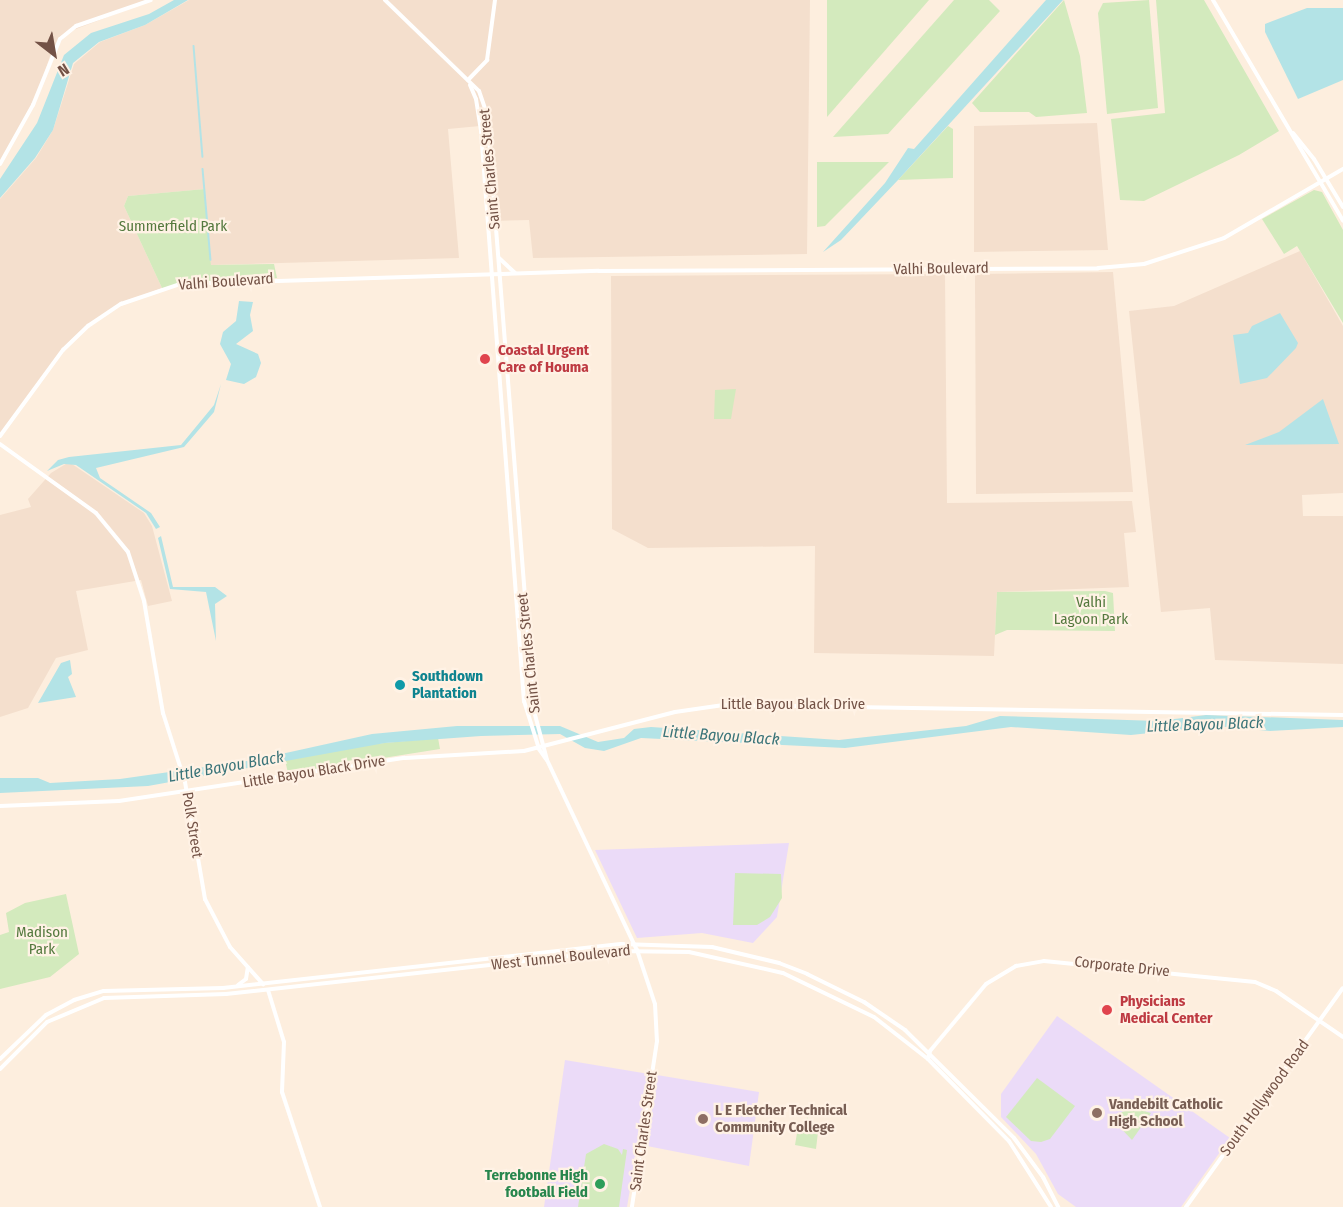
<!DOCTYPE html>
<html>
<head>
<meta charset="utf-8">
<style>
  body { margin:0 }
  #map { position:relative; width:1343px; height:1207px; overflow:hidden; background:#fdeede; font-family:"Fira Sans Condensed",sans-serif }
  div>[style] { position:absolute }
  .residential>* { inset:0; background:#f4dfcd }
  .education>* { inset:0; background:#ebdbf8 }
  .green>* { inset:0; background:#d3eabd }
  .water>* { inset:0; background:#b3e3e6 }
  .stream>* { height:1.5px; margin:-0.75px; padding:0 0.75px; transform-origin:0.75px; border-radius:0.75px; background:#b3e3e6 }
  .secondary>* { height:4px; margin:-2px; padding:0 2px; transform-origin:2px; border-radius:2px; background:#fff }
  .dots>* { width:16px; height:16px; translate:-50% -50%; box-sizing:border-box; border:3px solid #fff2e5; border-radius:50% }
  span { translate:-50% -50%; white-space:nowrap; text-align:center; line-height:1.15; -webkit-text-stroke:4.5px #fff2e5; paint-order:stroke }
  .street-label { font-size:15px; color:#735246 }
  .park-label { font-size:15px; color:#54793e }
  .health-label { font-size:15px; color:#be3a42; font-weight:700 }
  .left { translate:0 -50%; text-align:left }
  .culture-label { font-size:15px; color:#0d838f; font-weight:700 }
  .education-label { font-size:15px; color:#785e54; font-weight:700 }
  .leisure-label { font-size:15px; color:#27864d; font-weight:700 }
  .right { translate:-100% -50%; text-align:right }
  .water-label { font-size:16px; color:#3a7479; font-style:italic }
  .north { position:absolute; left:24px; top:24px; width:60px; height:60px; -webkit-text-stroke:4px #fff2e5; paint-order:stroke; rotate:149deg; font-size:16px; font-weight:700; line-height:24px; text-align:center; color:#735246 }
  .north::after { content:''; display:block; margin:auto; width:21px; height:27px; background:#735246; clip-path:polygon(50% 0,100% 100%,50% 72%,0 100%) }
</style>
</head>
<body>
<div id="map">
  <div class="residential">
    <i style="clip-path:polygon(0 0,153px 0,68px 32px,50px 56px,34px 105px,0 165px)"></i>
    <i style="clip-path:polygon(189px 0,810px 0,807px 254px,533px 258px,529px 220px,490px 221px,480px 126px,448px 129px,459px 258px,211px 265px,205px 189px,128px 196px,124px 206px,162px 288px,121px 304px,72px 340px,0 435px,0 199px,36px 158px,53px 130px,74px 64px,100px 42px,145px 25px)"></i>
    <i style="clip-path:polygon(1097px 123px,1108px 250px,974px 252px,974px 126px)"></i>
    <i style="clip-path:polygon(1300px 251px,1343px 326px,1343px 493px,1302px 495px,1303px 516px,1343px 516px,1343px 664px,1215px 660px,1210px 608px,1161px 612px,1129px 311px,1174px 306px)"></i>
    <i style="clip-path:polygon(1113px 272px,1133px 492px,976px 494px,975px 274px)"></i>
    <i style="clip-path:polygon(945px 274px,947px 503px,1132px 501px,1136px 532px,1124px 533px,1129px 587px,997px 592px,994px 656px,814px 653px,815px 546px,648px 548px,612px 529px,611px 276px)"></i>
    <i style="clip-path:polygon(69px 462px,144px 513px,152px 526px,172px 601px,148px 606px,141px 580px,76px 591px,88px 650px,56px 658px,28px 708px,0 717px,0 515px,31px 507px,28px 499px,51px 473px)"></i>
  </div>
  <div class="education">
    <i style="clip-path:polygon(789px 843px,777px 917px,753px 943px,702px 933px,637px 938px,595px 850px)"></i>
    <i style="clip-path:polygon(1057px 1016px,1230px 1138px,1181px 1207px,1076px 1207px,1058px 1194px,1036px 1154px,1001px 1117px,1001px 1094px)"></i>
    <i style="clip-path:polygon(565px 1060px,649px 1074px,627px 1207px,544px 1207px)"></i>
    <i style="clip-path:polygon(657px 1075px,759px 1092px,749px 1166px,647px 1146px)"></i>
  </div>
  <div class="green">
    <i style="clip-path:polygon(827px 0,929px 0,827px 117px)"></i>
    <i style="clip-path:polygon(954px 0,989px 0,1000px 11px,888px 134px,833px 137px)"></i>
    <i style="clip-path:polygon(1064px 0,1080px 56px,1087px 113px,1036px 117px,1029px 112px,980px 112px,972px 103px)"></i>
    <i style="clip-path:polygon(1149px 0,1158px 108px,1107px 114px,1098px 13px,1103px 3px)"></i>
    <i style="clip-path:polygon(1156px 0,1204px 0,1279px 131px,1239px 155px,1144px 201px,1120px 200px,1111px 119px,1165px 113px)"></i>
    <i style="clip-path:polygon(948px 126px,953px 129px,953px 178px,898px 180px)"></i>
    <i style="clip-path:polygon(817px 162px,889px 162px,825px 226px,817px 227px)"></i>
    <i style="clip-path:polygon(205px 189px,211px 265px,274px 264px,277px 278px,162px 288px,124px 206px,128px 196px)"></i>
    <i style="clip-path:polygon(1314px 190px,1322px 192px,1343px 230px,1343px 323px,1297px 246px,1284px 254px,1262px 219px)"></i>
    <i style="clip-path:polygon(736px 389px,731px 419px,714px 419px,715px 390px)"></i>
    <i style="clip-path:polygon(1105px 591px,1113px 593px,1115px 631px,1007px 630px,995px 635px,997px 592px)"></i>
    <i style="clip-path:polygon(438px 738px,440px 749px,288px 773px,285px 760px,374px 744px)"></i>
    <i style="clip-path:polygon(735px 873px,781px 874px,782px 898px,770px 917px,757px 925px,733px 925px)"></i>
    <i style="clip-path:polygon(66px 894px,79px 954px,50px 977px,0 989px,0 935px,9px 932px,6px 913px,25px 903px)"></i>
    <i style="clip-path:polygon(1037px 1078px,1075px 1106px,1050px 1139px,1041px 1142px,1031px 1141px,1006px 1117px)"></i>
    <i style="clip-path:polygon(1131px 1107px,1151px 1113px,1132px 1140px,1111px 1118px)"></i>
    <i style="clip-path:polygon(807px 1117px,818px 1132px,816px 1149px,795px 1145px,798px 1127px,806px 1128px)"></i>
    <i style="clip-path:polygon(604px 1144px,618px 1149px,622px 1155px,623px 1149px,627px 1150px,619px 1207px,578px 1207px,586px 1154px)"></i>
  </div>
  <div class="water">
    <i style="clip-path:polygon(174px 0,188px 0,145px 25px,99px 42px,73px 63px,53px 130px,35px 158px,0 198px,0 179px,37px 123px,64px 55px,91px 33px,149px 14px)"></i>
    <i style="clip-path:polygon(1046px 0,1063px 0,898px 180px,841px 240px,823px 252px,885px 183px,908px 148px,914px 149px)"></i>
    <i style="clip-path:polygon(1307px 8px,1343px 8px,1343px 80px,1298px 99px,1265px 32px,1265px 24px)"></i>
    <i style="clip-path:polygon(239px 301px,253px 302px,250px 315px,253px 331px,236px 344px,258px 354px,261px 363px,256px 377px,244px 384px,226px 380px,231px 364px,220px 344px,223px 332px,236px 321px)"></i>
    <i style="clip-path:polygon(1280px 313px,1298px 343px,1296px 348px,1267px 378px,1240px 384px,1233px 335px,1248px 333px,1252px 326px)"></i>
    <i style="clip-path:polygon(221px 384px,214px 412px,184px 447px,96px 468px,100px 478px,151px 513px,160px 527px,156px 529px,146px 513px,76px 465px,64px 464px,47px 471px,58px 460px,69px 457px,181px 445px,214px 405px)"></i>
    <i style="clip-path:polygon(1323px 399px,1339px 444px,1245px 445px,1279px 432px)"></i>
    <i style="clip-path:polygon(161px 536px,173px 587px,215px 587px,227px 596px,215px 604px,216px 641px,206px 592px,170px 589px,158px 538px)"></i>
    <i style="clip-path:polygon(70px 660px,72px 674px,68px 677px,76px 697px,38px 703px,61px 663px)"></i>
    <i style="clip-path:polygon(1206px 715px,1343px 720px,1343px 727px,1270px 731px,1215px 726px,1131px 735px,1011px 727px,845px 748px,641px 738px,604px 751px,585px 748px,560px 734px,481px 736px,385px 743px,148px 786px,0 793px,0 778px,38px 778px,50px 783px,120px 779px,254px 760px,372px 734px,457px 726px,560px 726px,598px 742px,624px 738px,634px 729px,651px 727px,839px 740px,966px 726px,1000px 716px,1159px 721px)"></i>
  </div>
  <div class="stream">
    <i style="left:194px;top:46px;width:111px;rotate:85.4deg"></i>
    <i style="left:203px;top:169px;width:91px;rotate:85deg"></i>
  </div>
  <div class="secondary">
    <i style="left:385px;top:0;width:131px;rotate:44.1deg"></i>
    <i style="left:479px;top:91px;width:24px;rotate:71deg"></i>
    <i style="left:487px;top:114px;width:599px;rotate:85.5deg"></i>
    <i style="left:534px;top:711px;width:51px;rotate:75.1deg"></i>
    <i style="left:547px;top:760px;width:210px;rotate:64.7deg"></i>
    <i style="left:637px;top:950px;width:57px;rotate:71.6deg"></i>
    <i style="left:655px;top:1004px;width:37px;rotate:87deg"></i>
    <i style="left:657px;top:1041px;width:168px;rotate:98.6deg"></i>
    <i style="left:1213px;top:0;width:256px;rotate:59.5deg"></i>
    <i style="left:468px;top:80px;width:28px;rotate:-46deg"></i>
    <i style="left:487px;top:60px;width:61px;rotate:-82.4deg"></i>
    <i style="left:470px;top:85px;width:15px;rotate:67deg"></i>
    <i style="left:476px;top:99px;width:32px;rotate:81deg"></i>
    <i style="left:481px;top:131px;width:572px;rotate:85.69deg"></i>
    <i style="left:524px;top:701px;width:50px;rotate:72.6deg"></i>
    <i style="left:539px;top:749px;width:12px;rotate:55deg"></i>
    <i style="left:1293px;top:133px;width:33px;rotate:51deg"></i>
    <i style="left:1314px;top:159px;width:56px;rotate:58.9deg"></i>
    <i style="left:0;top:164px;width:68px;rotate:-60.8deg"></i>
    <i style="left:33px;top:105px;width:71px;rotate:-67.8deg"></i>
    <i style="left:60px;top:39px;width:21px;rotate:-39deg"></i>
    <i style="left:76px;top:26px;width:79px;rotate:-19.1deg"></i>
    <i style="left:499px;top:258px;width:22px;rotate:43deg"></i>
    <i style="left:0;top:436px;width:107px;rotate:-53.8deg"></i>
    <i style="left:63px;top:350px;width:35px;rotate:-44deg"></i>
    <i style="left:88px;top:326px;width:40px;rotate:-34deg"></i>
    <i style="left:121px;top:304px;width:62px;rotate:-18.7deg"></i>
    <i style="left:180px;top:284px;width:419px;rotate:-1.8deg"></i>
    <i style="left:599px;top:271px;width:499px;rotate:-0.3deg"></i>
    <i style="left:1098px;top:268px;width:46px;rotate:-5deg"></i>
    <i style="left:1144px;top:264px;width:84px;rotate:-18deg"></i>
    <i style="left:1224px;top:238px;width:138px;rotate:-30.1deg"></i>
    <i style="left:0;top:444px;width:118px;rotate:35.7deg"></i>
    <i style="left:96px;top:513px;width:50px;rotate:50.6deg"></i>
    <i style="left:128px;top:552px;width:52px;rotate:71.9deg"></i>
    <i style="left:144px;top:601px;width:114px;rotate:80.4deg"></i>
    <i style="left:163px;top:713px;width:72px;rotate:72.3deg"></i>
    <i style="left:185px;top:782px;width:119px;rotate:80.3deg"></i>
    <i style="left:205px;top:899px;width:54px;rotate:62.5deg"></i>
    <i style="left:230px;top:947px;width:50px;rotate:48.3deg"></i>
    <i style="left:0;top:806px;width:119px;rotate:-2.4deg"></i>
    <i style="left:119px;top:801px;width:289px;rotate:-8.6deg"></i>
    <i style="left:405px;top:758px;width:119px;rotate:-3.4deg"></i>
    <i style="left:524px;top:751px;width:156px;rotate:-14.5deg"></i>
    <i style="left:675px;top:712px;width:49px;rotate:-8.1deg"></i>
    <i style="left:724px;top:705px;width:619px;rotate:0.93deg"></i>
    <i style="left:238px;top:985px;width:10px;rotate:-37deg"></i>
    <i style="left:246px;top:979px;width:12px;rotate:-81deg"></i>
    <i style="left:268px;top:990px;width:54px;rotate:72.9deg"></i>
    <i style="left:284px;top:1042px;width:50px;rotate:92.3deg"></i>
    <i style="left:282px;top:1092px;width:121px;rotate:71.7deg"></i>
    <i style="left:0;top:1059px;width:64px;rotate:-43.7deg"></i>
    <i style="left:46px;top:1015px;width:32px;rotate:-28deg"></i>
    <i style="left:74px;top:1000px;width:31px;rotate:-17deg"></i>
    <i style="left:104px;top:991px;width:119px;rotate:-1.4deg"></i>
    <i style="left:223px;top:988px;width:400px;rotate:-6.3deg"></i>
    <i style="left:621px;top:944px;width:91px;rotate:1.9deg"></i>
    <i style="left:712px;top:947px;width:69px;rotate:13.4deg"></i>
    <i style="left:779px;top:963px;width:30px;rotate:21deg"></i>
    <i style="left:807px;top:974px;width:64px;rotate:26.2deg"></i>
    <i style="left:864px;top:1002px;width:50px;rotate:34.3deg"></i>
    <i style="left:905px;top:1030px;width:153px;rotate:44.7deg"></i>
    <i style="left:1014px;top:1138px;width:49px;rotate:53.4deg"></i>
    <i style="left:1043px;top:1177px;width:34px;rotate:63deg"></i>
    <i style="left:928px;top:1059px;width:8px;rotate:-76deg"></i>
    <i style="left:930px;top:1051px;width:87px;rotate:-50.1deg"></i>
    <i style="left:986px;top:984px;width:35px;rotate:-31deg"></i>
    <i style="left:1016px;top:966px;width:28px;rotate:-10deg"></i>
    <i style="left:1044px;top:961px;width:212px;rotate:5.7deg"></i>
    <i style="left:1255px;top:982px;width:23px;rotate:23deg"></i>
    <i style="left:1276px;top:991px;width:81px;rotate:34.5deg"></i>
    <i style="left:0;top:1069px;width:66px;rotate:-45deg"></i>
    <i style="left:47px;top:1022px;width:62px;rotate:-22.8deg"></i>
    <i style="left:104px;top:998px;width:122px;rotate:-1.9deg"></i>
    <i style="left:226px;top:994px;width:391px;rotate:-6.3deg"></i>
    <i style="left:615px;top:951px;width:74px;rotate:0.8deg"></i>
    <i style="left:689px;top:952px;width:96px;rotate:12.6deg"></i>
    <i style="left:783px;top:973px;width:101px;rotate:25.8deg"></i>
    <i style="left:874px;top:1017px;width:68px;rotate:37.9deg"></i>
    <i style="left:928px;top:1059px;width:115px;rotate:45.4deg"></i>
    <i style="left:1009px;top:1141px;width:78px;rotate:57.5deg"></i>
    <i style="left:1186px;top:1207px;width:269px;rotate:-54.4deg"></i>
  </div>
  <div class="dots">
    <i style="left:485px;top:359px;background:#e0444e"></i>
    <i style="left:400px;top:685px;background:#0f9aa8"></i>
    <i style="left:1107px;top:1010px;background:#e0444e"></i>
    <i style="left:1097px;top:1113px;background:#8d6e63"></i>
    <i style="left:703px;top:1119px;background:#8d6e63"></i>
    <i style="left:600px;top:1184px;background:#2e9e5b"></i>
  </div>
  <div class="street-label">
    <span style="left:490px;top:169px;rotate:-95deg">Saint Charles Street</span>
    <span style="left:941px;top:269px;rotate:-1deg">Valhi Boulevard</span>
    <span style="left:226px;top:282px;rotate:-4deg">Valhi Boulevard</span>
    <span style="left:529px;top:653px;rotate:-96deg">Saint Charles Street</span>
    <span style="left:793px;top:705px">Little Bayou Black Drive</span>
    <span style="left:314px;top:772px;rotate:-9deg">Little Bayou Black Drive</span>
    <span style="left:192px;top:825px;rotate:81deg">Polk Street</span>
    <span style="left:561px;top:958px;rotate:-6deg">West Tunnel Boulevard</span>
    <span style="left:1122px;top:967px;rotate:6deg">Corporate Drive</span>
    <span style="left:1265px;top:1098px;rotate:-54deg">South Hollywood Road</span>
    <span style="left:644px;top:1131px;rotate:-82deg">Saint Charles Street</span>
  </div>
  <div class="park-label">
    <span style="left:173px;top:227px">Summerfield Park</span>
    <span style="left:1091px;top:611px">Valhi<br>Lagoon Park</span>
    <span style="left:42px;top:941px">Madison<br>Park</span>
  </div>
  <div class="health-label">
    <span class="left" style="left:498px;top:359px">Coastal Urgent<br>Care of Houma</span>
    <span class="left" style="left:1120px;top:1010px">Physicians<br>Medical Center</span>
  </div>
  <div class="culture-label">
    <span class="left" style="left:412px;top:685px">Southdown<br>Plantation</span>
  </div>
  <div class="education-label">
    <span class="left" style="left:1109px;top:1113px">Vandebilt Catholic<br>High School</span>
    <span class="left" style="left:715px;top:1119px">L E Fletcher Technical<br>Community College</span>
  </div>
  <div class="leisure-label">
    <span class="right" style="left:588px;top:1184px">Terrebonne High<br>football Field</span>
  </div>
  <div class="water-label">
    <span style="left:1205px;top:725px;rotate:-2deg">Little Bayou Black</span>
    <span style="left:721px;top:736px;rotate:4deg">Little Bayou Black</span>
    <span style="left:226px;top:767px;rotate:-10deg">Little Bayou Black</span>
  </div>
  <div class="north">N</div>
</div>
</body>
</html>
